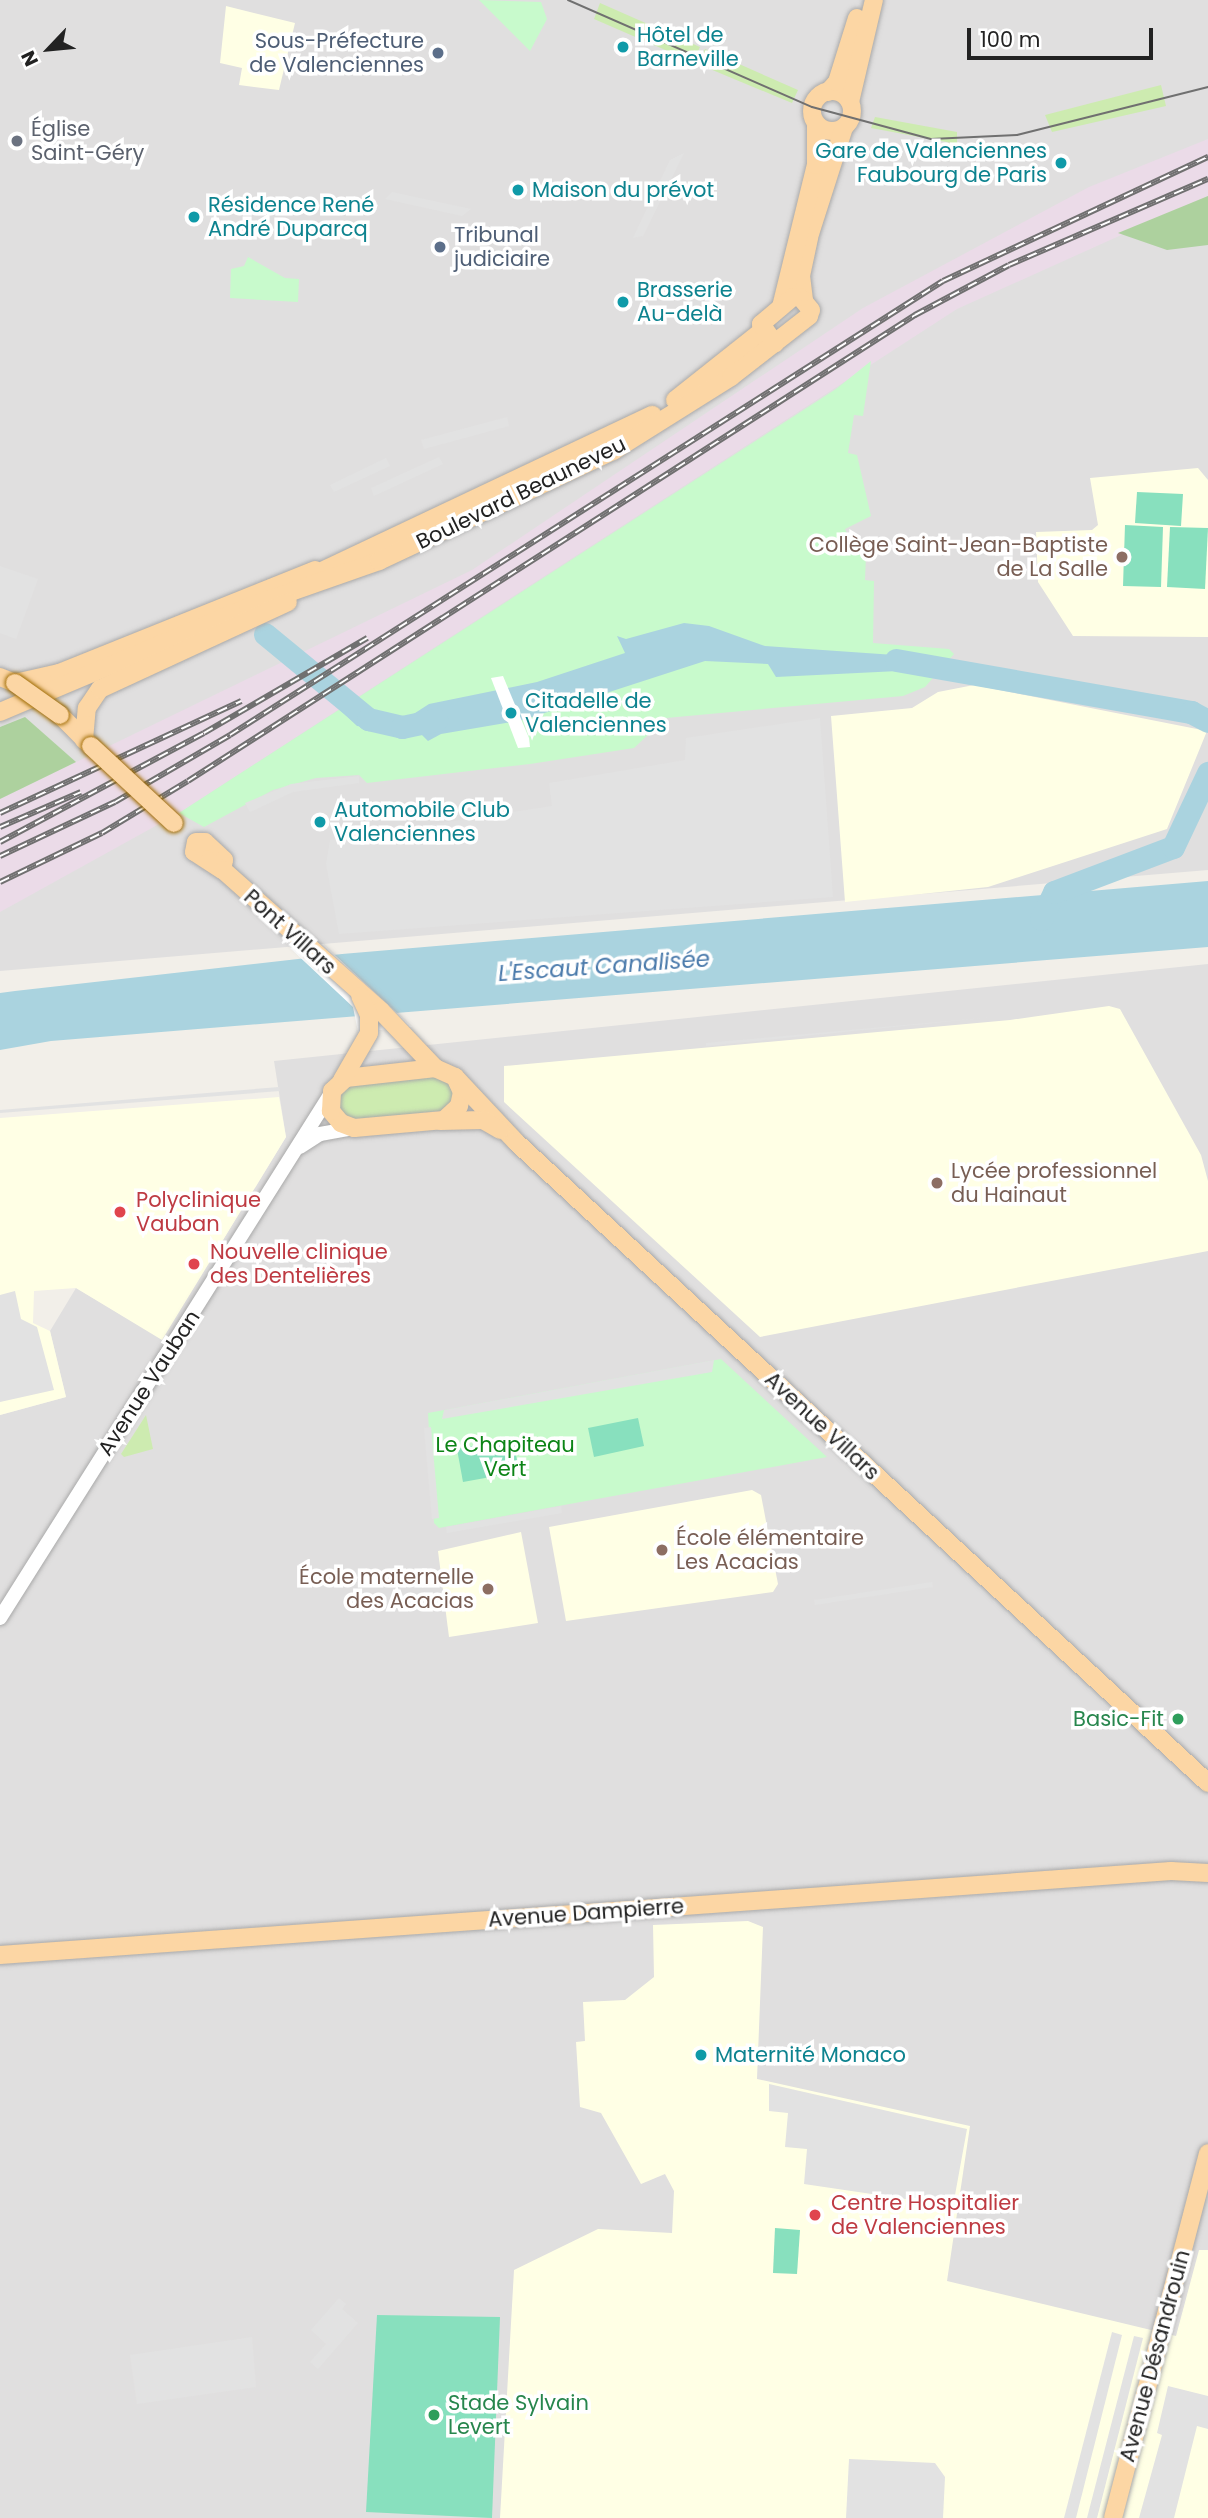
<!DOCTYPE html>
<html>
<head>
<meta charset="utf-8">
<style>
  body { margin:0 }
  #map { position:relative; width:1208px; height:2518px; overflow:hidden; background:#f2efe9; font-family:Poppins,sans-serif }
  div>[style] { position:absolute }
  .residential>* { inset:0; background:#e0dfdf }
  .industrial>* { inset:0; background:#ebdbe8 }
  .education>* { inset:0; background:#ffffe5 }
  .grass>* { inset:0; background:#cdebb0 }
  .forest>* { inset:0; background:#add19e }
  .park>* { inset:0; background:#c8facc }
  .pitch>* { inset:0; background:#88e0be }
  .parking>* { inset:0; background:#e2e2e2 }
  .water>* { inset:0; background:#aad3df }
  .pier>* { inset:0; background:#fff }
  .river>* { height:23px; margin:-11.5px; padding:0 11.5px; transform-origin:11.5px; border-radius:11.5px; background:#aad3df }
  .roads { filter:drop-shadow(0 0 2px #a9a9a9) drop-shadow(0 0 2px #a9a9a9) }
  .minor>* { height:14px; margin:-7px; padding:0 7px; transform-origin:7px; border-radius:7px; background:#fff }
  .major>* { height:18px; margin:-9px; padding:0 9px; transform-origin:9px; border-radius:9px; background:#fcd6a4 }
  .major>.ring { margin:-9px; padding:0; box-sizing:content-box; background:none; border:18px solid #fcd6a4; border-radius:50% }
  .tram>* { height:2px; margin:-1px; padding:0 1px; transform-origin:1px; border-radius:1px; background:#707070 }
  .rail>* { height:6px; margin-top:-3px; transform-origin:0; background:repeating-linear-gradient(90deg,#fff 0 10px,#707070 0 20px); box-sizing:border-box; border-block:2px solid #707070 }
  .bridges { filter:drop-shadow(0 0 2px #a06b00) drop-shadow(0 0 2px #a06b00) }
  .major-bridge>* { height:18px; margin:-9px; padding:0 9px; transform-origin:9px; border-radius:9px; background:#fcd6a4 }
  .dots>* { width:19px; height:19px; translate:-50% -50%; box-sizing:border-box; border:4px solid #fff; border-radius:50% }
  span { translate:-50% -50%; white-space:nowrap; text-align:center; line-height:1.15; -webkit-text-stroke:7px #fff; paint-order:stroke }
  .culture-label { font-size:21px; color:#0d838f }
  .left { translate:0 -50%; text-align:left }
  .right { translate:-100% -50%; text-align:right }
  .service-label { font-size:21px; color:#4e5e75 }
  .worship-label { font-size:21px; color:#5b616d }
  .street-label { font-size:21px; color:#222 }
  .education-label { font-size:21px; color:#785e54 }
  .health-label { font-size:21px; color:#be3a42 }
  .park-label { font-size:21px; color:#0c8416 }
  .leisure-label { font-size:21px; color:#27864d }
  .water-label { font-size:23px; color:#4a7aab; font-style:italic }
  .north { position:absolute; left:14px; top:14px; width:70px; height:70px; -webkit-text-stroke:5px #fff; paint-order:stroke; rotate:244deg; font-size:19px; font-weight:700; line-height:28px; text-align:center; color:#222 }
  .north::after { content:''; display:block; margin:auto; width:24px; height:32px; background:#222; clip-path:polygon(50% 0,100% 100%,50% 72%,0 100%) }
  .scale { position:absolute; left:967px; top:28px; width:186px; height:32px; box-sizing:border-box; border:4px solid #222; border-top:0; padding-left:9px; font-size:21px; line-height:24px; white-space:nowrap; color:#222; -webkit-text-stroke:5px #fff; paint-order:stroke }
</style>
</head>
<body>
<div id="map">
  <div class="residential">
    <i style="clip-path:polygon(0 0,1208px 0,1208px 870px,0 971px)"></i>
    <i style="clip-path:polygon(1208px 964px,1208px 2518px,0 2518px,0 1415px,66px 1397px,50px 1331px,76px 1288px,162px 1339px,286px 1137px,274px 1061px)"></i>
  </div>
  <div class="industrial">
    <i style="clip-path:polygon(1208px 139px,1208px 196px,957px 309px,179px 813px,0 912px,0 799px,472px 570px,863px 308px,1089px 187px)"></i>
  </div>
  <div class="education">
    <i style="clip-path:polygon(226px 6px,295px 23px,279px 90px,239px 85px,242px 68px,220px 63px)"></i>
    <i style="clip-path:polygon(1198px 468px,1208px 480px,1208px 637px,1073px 636px,1038px 582px,1036px 532px,1092px 530px,1098px 525px,1090px 478px)"></i>
    <i style="clip-path:polygon(974px 685px,1207px 731px,1167px 829px,988px 887px,845px 902px,831px 716px,912px 708px,938px 692px)"></i>
    <i style="clip-path:polygon(1109px 1006px,1120px 1009px,1201px 1155px,1208px 1181px,1208px 1251px,760px 1337px,504px 1102px,504px 1066px,1010px 1020px)"></i>
    <i style="clip-path:polygon(279px 1097px,286px 1137px,162px 1340px,76px 1288px,34px 1291px,33px 1323px,50px 1331px,66px 1397px,0 1415px,0 1118px)"></i>
    <i style="clip-path:polygon(752px 1490px,761px 1495px,778px 1584px,773px 1592px,566px 1621px,549px 1527px)"></i>
    <i style="clip-path:polygon(521px 1532px,538px 1623px,449px 1637px,438px 1551px)"></i>
    <i style="clip-path:polygon(748px 1921px,763px 1927px,757px 2079px,970px 2126px,947px 2281px,1176px 2336px,1199px 2250px,1208px 2250px,1208px 2518px,500px 2518px,514px 2270px,598px 2229px,672px 2233px,674px 2191px,665px 2174px,641px 2184px,601px 2113px,580px 2107px,576px 2042px,585px 2041px,583px 2002px,625px 2000px,654px 1977px,653px 1925px)"></i>
  </div>
  <div class="grass">
    <i style="clip-path:polygon(600px 3px,700px 47px,693px 62px,594px 19px)"></i>
    <i style="clip-path:polygon(705px 49px,798px 90px,792px 103px,698px 64px)"></i>
    <i style="clip-path:polygon(1161px 85px,1166px 106px,1052px 132px,1045px 115px)"></i>
    <i style="clip-path:polygon(875px 117px,957px 132px,957px 144px,871px 128px)"></i>
    <i style="clip-path:polygon(438px 1076px,448px 1079px,455px 1092px,449px 1110px,352px 1120px,338px 1109px,343px 1086px)"></i>
    <i style="clip-path:polygon(146px 1415px,153px 1449px,124px 1457px,121px 1454px)"></i>
  </div>
  <div class="forest">
    <i style="clip-path:polygon(1208px 196px,1208px 245px,1167px 250px,1118px 233px)"></i>
    <i style="clip-path:polygon(25px 717px,76px 762px,0 799px,0 727px)"></i>
  </div>
  <div class="park">
    <i style="clip-path:polygon(479px 0,541px 2px,547px 19px,530px 51px)"></i>
    <i style="clip-path:polygon(248px 257px,285px 278px,299px 279px,298px 302px,230px 298px,231px 269px,244px 266px)"></i>
    <i style="clip-path:polygon(871px 361px,863px 416px,854px 415px,848px 453px,857px 455px,871px 516px,845px 529px,855px 553px,876px 549px,875px 555px,866px 555px,865px 580px,874px 581px,873px 643px,949px 649px,954px 654px,925px 687px,903px 696px,666px 718px,634px 748px,530px 764px,367px 783px,359px 775px,316px 778px,273px 790px,204px 827px,179px 813px,836px 389px)"></i>
    <i style="clip-path:polygon(721px 1359px,827px 1457px,439px 1528px,434px 1523px,428px 1413px)"></i>
  </div>
  <div class="pitch">
    <i style="clip-path:polygon(1137px 492px,1183px 494px,1181px 526px,1135px 523px)"></i>
    <i style="clip-path:polygon(1125px 525px,1163px 527px,1161px 587px,1123px 586px)"></i>
    <i style="clip-path:polygon(1170px 527px,1208px 528px,1205px 589px,1167px 587px)"></i>
    <i style="clip-path:polygon(638px 1418px,644px 1446px,594px 1457px,588px 1428px)"></i>
    <i style="clip-path:polygon(513px 1438px,519px 1472px,463px 1482px,457px 1449px)"></i>
    <i style="clip-path:polygon(775px 2228px,800px 2230px,797px 2274px,773px 2273px)"></i>
    <i style="clip-path:polygon(377px 2315px,500px 2317px,492px 2518px,366px 2512px)"></i>
  </div>
  <div class="parking">
    <i style="clip-path:polygon(684px 153px,643px 236px,633px 238px,670px 160px)"></i>
    <i style="clip-path:polygon(392px 192px,471px 209px,462px 216px,385px 199px)"></i>
    <i style="clip-path:polygon(507px 417px,509px 426px,424px 449px,421px 440px)"></i>
    <i style="clip-path:polygon(439px 457px,443px 464px,374px 496px,371px 488px)"></i>
    <i style="clip-path:polygon(386px 458px,390px 466px,334px 492px,330px 485px)"></i>
    <i style="clip-path:polygon(0 566px,38px 579px,16px 639px,0 633px)"></i>
    <i style="clip-path:polygon(820px 718px,833px 897px,339px 934px,326px 864px,330px 840px,552px 806px,549px 783px,685px 760px,686px 738px)"></i>
    <i style="clip-path:polygon(359px 776px,359px 783px,293px 792px,250px 812px,245px 803px,291px 784px)"></i>
    <i style="clip-path:polygon(993px 1017px,706px 1046px,706px 1043px)"></i>
    <i style="clip-path:polygon(279px 1087px,280px 1091px,0 1113px,0 1110px)"></i>
    <i style="clip-path:polygon(15px 1291px,21px 1319px,37px 1327px,54px 1390px,0 1402px,0 1295px)"></i>
    <i style="clip-path:polygon(714px 1360px,712px 1372px,442px 1419px,444px 1410px)"></i>
    <i style="clip-path:polygon(431px 1427px,439px 1518px,432px 1519px,424px 1428px)"></i>
    <i style="clip-path:polygon(865px 1450px,1108px 1676px,1104px 1680px,861px 1455px)"></i>
    <i style="clip-path:polygon(849px 1461px,1118px 1712px,1115px 1715px,846px 1465px)"></i>
    <i style="clip-path:polygon(561px 1506px,562px 1513px,447px 1533px,446px 1527px)"></i>
    <i style="clip-path:polygon(932px 1582px,933px 1587px,815px 1605px,814px 1600px)"></i>
    <i style="clip-path:polygon(769px 2084px,967px 2129px,953px 2206px,804px 2184px,807px 2149px,785px 2147px,788px 2113px,769px 2111px)"></i>
    <i style="clip-path:polygon(339px 2298px,346px 2304px,342px 2309px,358px 2323px,318px 2369px,310px 2362px,326px 2344px,311px 2330px)"></i>
    <i style="clip-path:polygon(1112px 2332px,1122px 2335px,1076px 2518px,1064px 2518px)"></i>
    <i style="clip-path:polygon(1134px 2336px,1143px 2338px,1097px 2518px,1087px 2518px)"></i>
    <i style="clip-path:polygon(252px 2337px,256px 2387px,137px 2404px,130px 2355px)"></i>
    <i style="clip-path:polygon(1168px 2386px,1208px 2396px,1208px 2429px,1197px 2426px,1174px 2518px,1139px 2518px,1162px 2435px,1157px 2433px)"></i>
    <i style="clip-path:polygon(849px 2459px,935px 2463px,945px 2477px,943px 2518px,846px 2518px)"></i>
  </div>
  <div class="water">
    <i style="clip-path:polygon(684px 623px,709px 626px,765px 646px,909px 656px,939px 669px,776px 677px,768px 664px,705px 661px,523px 720px,441px 734px,428px 741px,413px 726px,401px 731px,357px 726px,340px 710px,358px 699px,381px 718px,412px 721px,412px 715px,429px 704px,537px 682px,625px 653px,617px 636px,626px 639px)"></i>
    <i style="clip-path:polygon(1208px 881px,1208px 947px,51px 1041px,0 1050px,0 993px,15px 991px,342px 954px)"></i>
  </div>
  <div class="pier">
    <i style="clip-path:polygon(503px 676px,529px 738px,530px 747px,518px 748px,491px 678px)"></i>
    <i style="clip-path:polygon(323px 944px,412px 1027px,358px 1032px,353px 1007px,290px 948px)"></i>
  </div>
  <div class="river">
    <i style="left:265px;top:634px;width:134px;rotate:39.5deg"></i>
    <i style="left:368px;top:719px;width:35px;rotate:13deg"></i>
    <i style="left:402px;top:727px;width:35px;rotate:-12deg"></i>
    <i style="left:896px;top:660px;width:300px;rotate:10deg"></i>
    <i style="left:1191px;top:712px;width:19px;rotate:28deg"></i>
    <i style="left:1041px;top:919px;width:30px;rotate:-64deg"></i>
    <i style="left:1054px;top:892px;width:127px;rotate:-20.7deg"></i>
    <i style="left:1173px;top:847px;width:82px;rotate:-64.7deg"></i>
  </div>
  <div class="roads">
    <div class="minor">
      <i style="left:300px;top:1147px;width:24px;rotate:-33deg"></i>
      <i style="left:320px;top:1134px;width:35px;rotate:-10deg"></i>
      <i style="left:0;top:1618px;width:618px;rotate:-57.75deg"></i>
    </div>
    <div class="major">
      <i class="ring" style="left:812px;top:91px;width:22px;height:22px"></i>
      <i style="left:828px;top:92px;width:13px;rotate:-48deg"></i>
      <i style="left:837px;top:82px;width:67px;rotate:-72.6deg"></i>
      <i style="left:850px;top:102px;width:105px;rotate:-76.8deg"></i>
      <i style="left:804px;top:300px;width:24px;rotate:-97deg"></i>
      <i style="left:801px;top:276px;width:40px;rotate:-78deg"></i>
      <i style="left:809px;top:237px;width:115px;rotate:-72.3deg"></i>
      <i style="left:781px;top:307px;width:146px;rotate:-76.2deg"></i>
      <i style="left:816px;top:165px;width:41px;rotate:-90deg"></i>
      <i style="left:675px;top:400px;width:112px;rotate:-38.5deg"></i>
      <i style="left:307px;top:578px;width:382px;rotate:-25.3deg"></i>
      <i style="left:0;top:677px;width:16px;rotate:22deg"></i>
      <i style="left:15px;top:683px;width:45px;rotate:-12.8deg"></i>
      <i style="left:59px;top:673px;width:276px;rotate:-21.9deg"></i>
      <i style="left:0;top:712px;width:269px;rotate:-22.9deg"></i>
      <i style="left:248px;top:607px;width:139px;rotate:-19.3deg"></i>
      <i style="left:379px;top:561px;width:259px;rotate:-25.2deg"></i>
      <i style="left:613px;top:451px;width:139px;rotate:-32.1deg"></i>
      <i style="left:731px;top:377px;width:99px;rotate:-38deg"></i>
      <i style="left:809px;top:316px;width:6px;rotate:-72deg"></i>
      <i style="left:811px;top:310px;width:17px;rotate:-130deg"></i>
      <i style="left:800px;top:297px;width:7px;rotate:180deg"></i>
      <i style="left:793px;top:297px;width:42px;rotate:139.8deg"></i>
      <i style="left:761px;top:324px;width:24px;rotate:54deg"></i>
      <i style="left:60px;top:715px;width:41px;rotate:45deg"></i>
      <i style="left:84px;top:740px;width:32px;rotate:-85deg"></i>
      <i style="left:87px;top:708px;width:23px;rotate:-56deg"></i>
      <i style="left:100px;top:689px;width:207px;rotate:-24.8deg"></i>
      <i style="left:205px;top:842px;width:26px;rotate:43deg"></i>
      <i style="left:224px;top:860px;width:10px;rotate:101deg"></i>
      <i style="left:222px;top:870px;width:33px;rotate:-147deg"></i>
      <i style="left:194px;top:852px;width:10px;rotate:-79deg"></i>
      <i style="left:196px;top:842px;width:9px"></i>
      <i style="left:223px;top:870px;width:212px;rotate:41.7deg"></i>
      <i style="left:381px;top:1011px;width:79px;rotate:46.5deg"></i>
      <i style="left:435px;top:1068px;width:22px;rotate:24deg"></i>
      <i style="left:455px;top:1077px;width:17px;rotate:65deg"></i>
      <i style="left:462px;top:1092px;width:14px;rotate:102deg"></i>
      <i style="left:459px;top:1106px;width:21px;rotate:137deg"></i>
      <i style="left:444px;top:1120px;width:90px;rotate:174.9deg"></i>
      <i style="left:354px;top:1128px;width:14px;rotate:-159deg"></i>
      <i style="left:341px;top:1123px;width:16px;rotate:-130deg"></i>
      <i style="left:331px;top:1111px;width:20px;rotate:-87deg"></i>
      <i style="left:332px;top:1091px;width:19px;rotate:-43deg"></i>
      <i style="left:346px;top:1078px;width:90px;rotate:-6.4deg"></i>
      <i style="left:455px;top:1077px;width:89px;rotate:46.8deg"></i>
      <i style="left:516px;top:1142px;width:943px;rotate:42.81deg"></i>
      <i style="left:342px;top:1080px;width:54px;rotate:-60.1deg"></i>
      <i style="left:369px;top:1033px;width:18px;rotate:-90deg"></i>
      <i style="left:369px;top:1015px;width:21px;rotate:-115deg"></i>
      <i style="left:440px;top:1121px;width:43px;rotate:-1.3deg"></i>
      <i style="left:483px;top:1120px;width:20px;rotate:30deg"></i>
      <i style="left:0;top:1955px;width:1174px;rotate:-4.1deg"></i>
      <i style="left:1171px;top:1871px;width:37px;rotate:3deg"></i>
      <i style="left:1113px;top:2518px;width:377px;rotate:-75.4deg"></i>
    </div>
  </div>
  <div class="tram">
    <i style="left:568px;top:0;width:266px;rotate:23.7deg"></i>
    <i style="left:812px;top:107px;width:123px;rotate:15.1deg"></i>
    <i style="left:931px;top:139px;width:86px;rotate:-2.7deg"></i>
    <i style="left:1017px;top:135px;width:197px;rotate:-14.1deg"></i>
  </div>
  <div class="rail">
    <i style="left:0;top:813px;width:266px;rotate:-24.9deg"></i>
    <i style="left:0;top:827px;width:88px;rotate:-23.4deg"></i>
    <i style="left:0;top:842px;width:231px;rotate:-28.1deg"></i>
    <i style="left:204px;top:733px;width:189px;rotate:-30.2deg"></i>
    <i style="left:0;top:856px;width:127px;rotate:-25.2deg"></i>
    <i style="left:115px;top:802px;width:133px;rotate:-30.2deg"></i>
    <i style="left:230px;top:735px;width:845px;rotate:-32.49deg"></i>
    <i style="left:943px;top:281px;width:293px;rotate:-25.1deg"></i>
    <i style="left:0;top:882px;width:113px;rotate:-25.7deg"></i>
    <i style="left:102px;top:833px;width:100px;rotate:-31.2deg"></i>
    <i style="left:188px;top:781px;width:864px;rotate:-32.66deg"></i>
    <i style="left:915px;top:315px;width:106px;rotate:-28deg"></i>
    <i style="left:1009px;top:265px;width:217px;rotate:-23.4deg"></i>
  </div>
  <div class="bridges">
    <div class="major-bridge">
      <i style="left:15px;top:683px;width:55px;rotate:35.4deg"></i>
      <i style="left:91px;top:746px;width:113px;rotate:42.9deg"></i>
    </div>
  </div>
  <div class="dots">
    <i style="left:623px;top:47px;background:#0f9aa8"></i>
    <i style="left:438px;top:53px;background:#5c6f8a"></i>
    <i style="left:17px;top:141px;background:#6b7280"></i>
    <i style="left:1061px;top:163px;background:#0f9aa8"></i>
    <i style="left:518px;top:190px;background:#0f9aa8"></i>
    <i style="left:194px;top:217px;background:#0f9aa8"></i>
    <i style="left:440px;top:247px;background:#5c6f8a"></i>
    <i style="left:623px;top:302px;background:#0f9aa8"></i>
    <i style="left:1122px;top:557px;background:#8d6e63"></i>
    <i style="left:511px;top:713px;background:#0f9aa8"></i>
    <i style="left:320px;top:822px;background:#0f9aa8"></i>
    <i style="left:937px;top:1183px;background:#8d6e63"></i>
    <i style="left:120px;top:1212px;background:#e0444e"></i>
    <i style="left:194px;top:1264px;background:#e0444e"></i>
    <i style="left:662px;top:1550px;background:#8d6e63"></i>
    <i style="left:488px;top:1589px;background:#8d6e63"></i>
    <i style="left:1178px;top:1719px;background:#2e9e5b"></i>
    <i style="left:701px;top:2055px;background:#0f9aa8"></i>
    <i style="left:815px;top:2215px;background:#e0444e"></i>
    <i style="left:434px;top:2415px;background:#2e9e5b"></i>
  </div>
  <div class="culture-label">
    <span class="left" style="left:637px;top:47px">Hôtel de<br>Barneville</span>
    <span class="right" style="left:1047px;top:163px">Gare de Valenciennes<br>Faubourg de Paris</span>
    <span class="left" style="left:532px;top:190px">Maison du prévot</span>
    <span class="left" style="left:208px;top:217px">Résidence René<br>André Duparcq</span>
    <span class="left" style="left:637px;top:302px">Brasserie<br>Au-delà</span>
    <span class="left" style="left:525px;top:713px">Citadelle de<br>Valenciennes</span>
    <span class="left" style="left:334px;top:822px">Automobile Club<br>Valenciennes</span>
    <span class="left" style="left:715px;top:2055px">Maternité Monaco</span>
  </div>
  <div class="service-label">
    <span class="right" style="left:424px;top:53px">Sous-Préfecture<br>de Valenciennes</span>
    <span class="left" style="left:454px;top:247px">Tribunal<br>judiciaire</span>
  </div>
  <div class="worship-label">
    <span class="left" style="left:31px;top:141px">Église<br>Saint-Géry</span>
  </div>
  <div class="street-label">
    <span style="left:521px;top:493px;rotate:-26deg">Boulevard Beauneveu</span>
    <span style="left:290px;top:932px;rotate:42deg">Pont Villars</span>
    <span style="left:149px;top:1383px;rotate:-57deg">Avenue Vauban</span>
    <span style="left:822px;top:1426px;rotate:43deg">Avenue Villars</span>
    <span style="left:586px;top:1913px;rotate:-4deg">Avenue Dampierre</span>
    <span style="left:1155px;top:2356px;rotate:-75deg">Avenue Désandrouin</span>
  </div>
  <div class="education-label">
    <span class="right" style="left:1108px;top:557px">Collège Saint-Jean-Baptiste<br>de La Salle</span>
    <span class="left" style="left:951px;top:1183px">Lycée professionnel<br>du Hainaut</span>
    <span class="left" style="left:676px;top:1550px">École élémentaire<br>Les Acacias</span>
    <span class="right" style="left:474px;top:1589px">École maternelle<br>des Acacias</span>
  </div>
  <div class="health-label">
    <span class="left" style="left:136px;top:1212px">Polyclinique<br>Vauban</span>
    <span class="left" style="left:210px;top:1264px">Nouvelle clinique<br>des Dentelières</span>
    <span class="left" style="left:831px;top:2215px">Centre Hospitalier<br>de Valenciennes</span>
  </div>
  <div class="park-label">
    <span style="left:505px;top:1457px">Le Chapiteau<br>Vert</span>
  </div>
  <div class="leisure-label">
    <span class="right" style="left:1164px;top:1719px">Basic-Fit</span>
    <span class="left" style="left:448px;top:2415px">Stade Sylvain<br>Levert</span>
  </div>
  <div class="water-label">
    <span style="left:604px;top:966px;rotate:-4deg">L'Escaut Canalisée</span>
  </div>
  <div class="north">N</div>
  <div class="scale">100 m</div>
</div>
</body>
</html>
